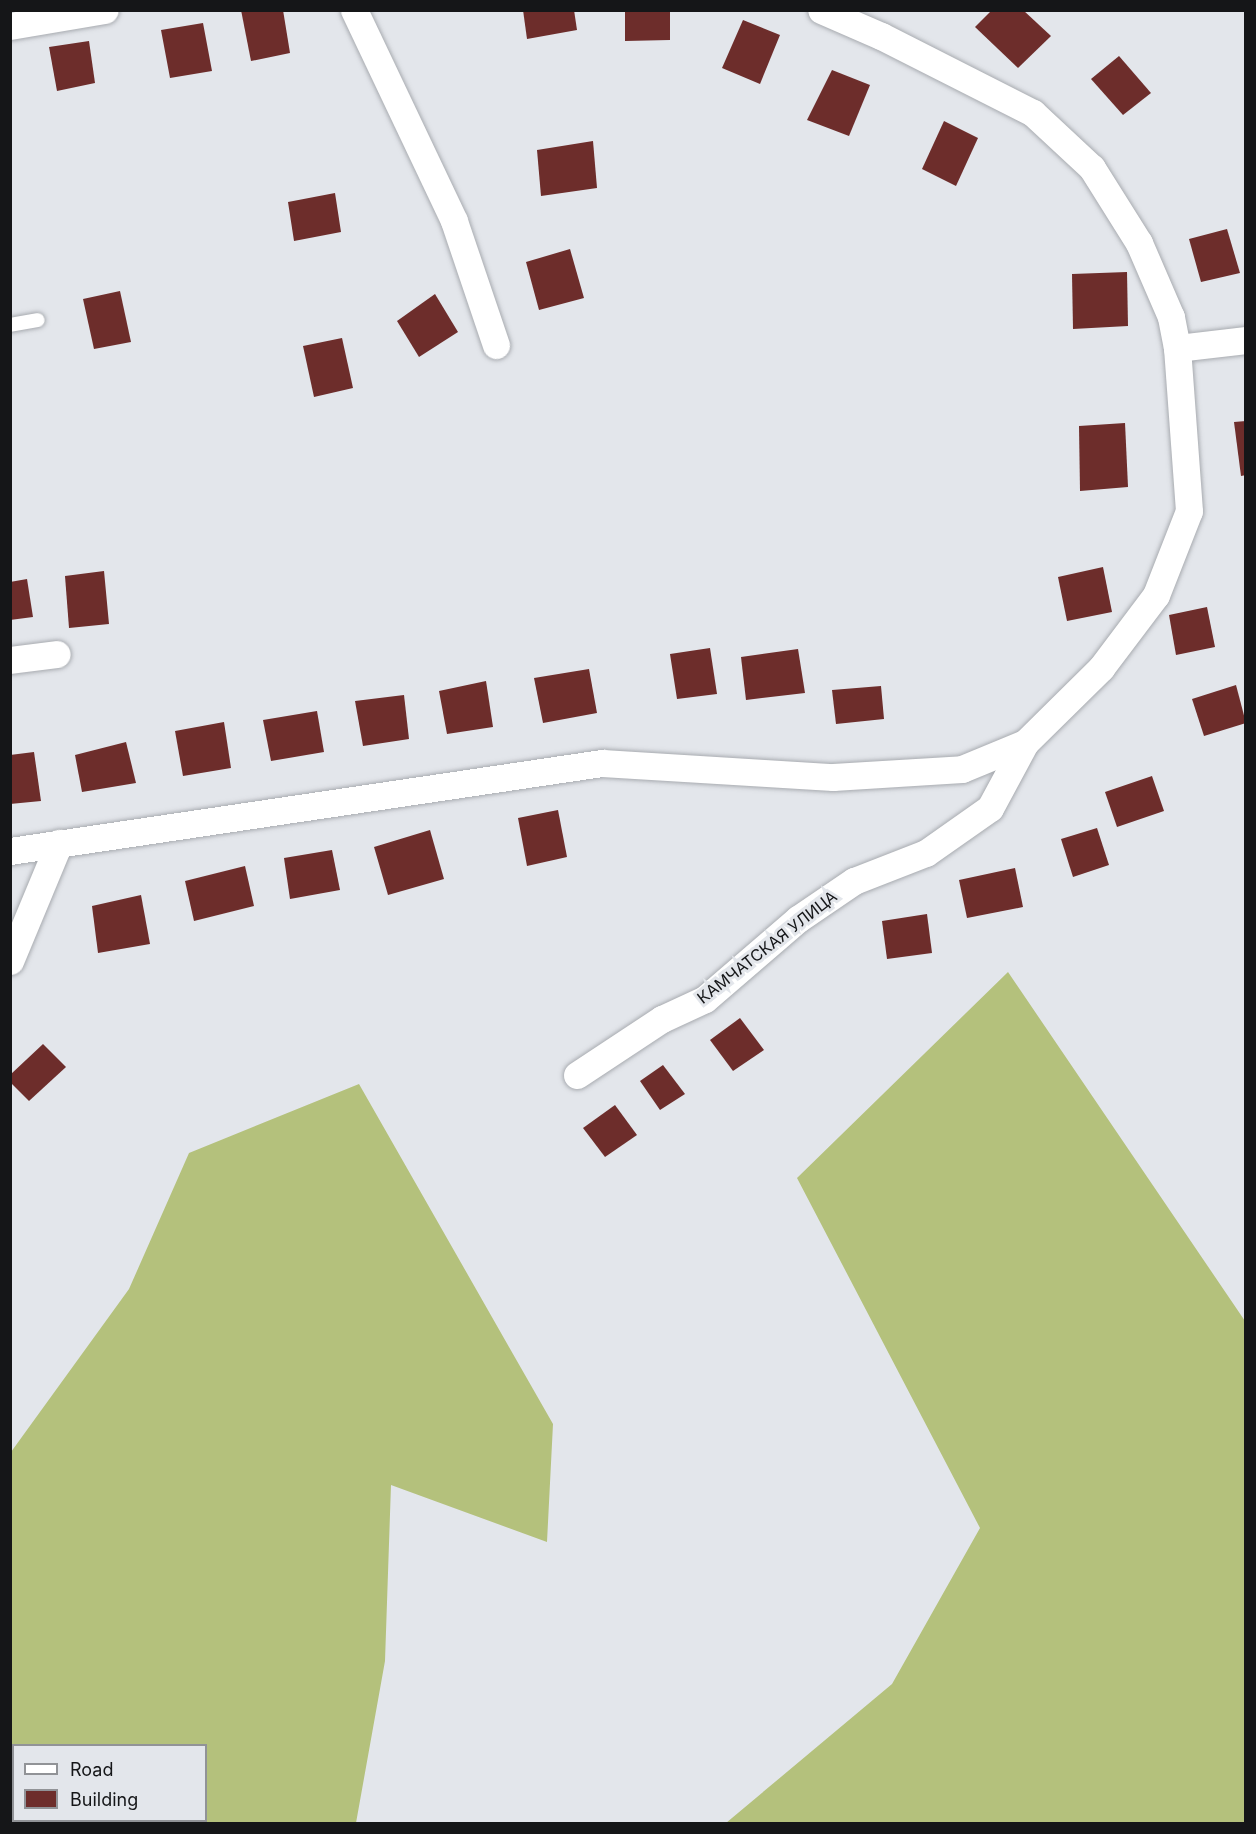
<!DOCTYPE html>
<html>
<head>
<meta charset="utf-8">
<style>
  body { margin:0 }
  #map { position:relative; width:1256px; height:1834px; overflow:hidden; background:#e3e6eb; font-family:Inter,sans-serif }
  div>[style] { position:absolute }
  .forest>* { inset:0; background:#b4c17c }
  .building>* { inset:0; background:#6d2d2b }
  .roads { filter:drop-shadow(0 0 2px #a8abb0) drop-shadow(0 0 2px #a8abb0) }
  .lane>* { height:14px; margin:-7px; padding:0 7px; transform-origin:7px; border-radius:7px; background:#fff }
  .street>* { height:27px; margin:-13.5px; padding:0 13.5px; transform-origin:13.5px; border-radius:13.5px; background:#fff }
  span { translate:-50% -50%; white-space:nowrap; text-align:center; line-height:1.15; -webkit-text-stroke:6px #e3e6eb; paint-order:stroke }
  .street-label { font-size:16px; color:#151618 }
  .frame { position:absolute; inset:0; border:12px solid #151618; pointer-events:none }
  .legend { position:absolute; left:12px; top:1744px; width:195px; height:78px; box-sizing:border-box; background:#e3e6eb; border:2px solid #919397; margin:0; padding:8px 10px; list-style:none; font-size:18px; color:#151618 }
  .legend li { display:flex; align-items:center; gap:12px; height:30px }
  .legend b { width:30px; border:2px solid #919397 }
</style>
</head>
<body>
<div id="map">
  <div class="forest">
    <i style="clip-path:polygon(1008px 972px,1245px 1321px,1245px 1823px,726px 1823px,892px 1684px,980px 1528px,797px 1178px)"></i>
    <i style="clip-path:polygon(evenodd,359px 1084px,553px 1424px,547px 1542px,391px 1485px,385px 1661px,356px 1823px,11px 1823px,11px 1452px,129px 1289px,189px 1153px,359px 1084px,14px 1746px,206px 1746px,206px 1820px,14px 1820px,14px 1746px)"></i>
  </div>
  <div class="building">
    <i style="clip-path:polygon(241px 10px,283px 10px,290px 53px,251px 61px)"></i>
    <i style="clip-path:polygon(523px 10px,574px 10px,577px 30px,527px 39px)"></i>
    <i style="clip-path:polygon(625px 10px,670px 10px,670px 40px,625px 41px)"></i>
    <i style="clip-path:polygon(992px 10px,1023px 10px,1051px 36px,1018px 68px,975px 27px)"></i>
    <i style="clip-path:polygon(743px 20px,780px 35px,760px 84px,722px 68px)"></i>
    <i style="clip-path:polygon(203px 23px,212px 71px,170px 78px,161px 30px)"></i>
    <i style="clip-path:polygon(89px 41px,95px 83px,57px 91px,49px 47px)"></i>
    <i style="clip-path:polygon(1119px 56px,1151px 93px,1123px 115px,1091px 79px)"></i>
    <i style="clip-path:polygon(832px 70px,870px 85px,849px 136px,807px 120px)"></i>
    <i style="clip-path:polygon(944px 121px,978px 138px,956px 186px,922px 169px)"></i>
    <i style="clip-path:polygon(593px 141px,597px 188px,541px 196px,537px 150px)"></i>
    <i style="clip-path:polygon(335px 193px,341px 232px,294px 241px,288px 202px)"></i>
    <i style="clip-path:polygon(1227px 229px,1240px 273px,1201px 282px,1189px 239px)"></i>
    <i style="clip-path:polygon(570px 249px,584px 298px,539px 310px,526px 262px)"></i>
    <i style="clip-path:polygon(1127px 272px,1128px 326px,1073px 329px,1072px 274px)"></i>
    <i style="clip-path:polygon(120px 291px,131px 342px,94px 349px,83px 299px)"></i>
    <i style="clip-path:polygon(435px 294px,458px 332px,419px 357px,397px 321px)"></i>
    <i style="clip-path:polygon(342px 338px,353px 388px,314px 397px,303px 346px)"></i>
    <i style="clip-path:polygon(1246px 421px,1246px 475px,1241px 476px,1234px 422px)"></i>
    <i style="clip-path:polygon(1125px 423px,1128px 487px,1080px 491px,1079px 426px)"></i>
    <i style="clip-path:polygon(1103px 567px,1112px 612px,1067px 621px,1058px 577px)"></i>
    <i style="clip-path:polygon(104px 571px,109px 624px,69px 628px,65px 576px)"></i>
    <i style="clip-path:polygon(27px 579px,33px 617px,10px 620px,10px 582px)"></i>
    <i style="clip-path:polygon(1207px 607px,1215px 647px,1176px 655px,1169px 615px)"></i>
    <i style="clip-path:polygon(710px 648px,717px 694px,677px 699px,670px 654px)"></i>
    <i style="clip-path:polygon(798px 649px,805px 693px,746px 700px,741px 657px)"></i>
    <i style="clip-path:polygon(589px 669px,597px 713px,543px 723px,534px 678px)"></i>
    <i style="clip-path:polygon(486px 681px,493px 727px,447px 734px,439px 691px)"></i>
    <i style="clip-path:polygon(1236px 685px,1246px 723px,1204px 736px,1192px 699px)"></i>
    <i style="clip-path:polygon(881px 686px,884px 719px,836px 724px,832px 690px)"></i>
    <i style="clip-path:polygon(404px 695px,409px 739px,363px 746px,355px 701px)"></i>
    <i style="clip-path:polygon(317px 711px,324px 752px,271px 761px,263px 720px)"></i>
    <i style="clip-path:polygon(224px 722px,231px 768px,183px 776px,175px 731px)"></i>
    <i style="clip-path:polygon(126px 742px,136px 783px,82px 792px,75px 755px)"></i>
    <i style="clip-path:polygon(34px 752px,41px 801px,10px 804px,10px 755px)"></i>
    <i style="clip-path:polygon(1152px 776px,1164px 811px,1117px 827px,1105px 792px)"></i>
    <i style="clip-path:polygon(558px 810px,567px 857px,527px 866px,518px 818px)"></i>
    <i style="clip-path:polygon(1097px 828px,1109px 865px,1073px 877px,1061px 839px)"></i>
    <i style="clip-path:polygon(430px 830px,444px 879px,388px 895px,374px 847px)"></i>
    <i style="clip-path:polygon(332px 850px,340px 890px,290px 899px,284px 858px)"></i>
    <i style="clip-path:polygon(245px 866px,254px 906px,194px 921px,185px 881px)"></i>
    <i style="clip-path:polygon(1015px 868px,1023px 907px,967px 918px,959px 880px)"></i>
    <i style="clip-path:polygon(141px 895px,150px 944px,98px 953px,92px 906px)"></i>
    <i style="clip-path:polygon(927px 914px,932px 953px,887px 959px,882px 921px)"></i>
    <i style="clip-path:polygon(740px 1018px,764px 1050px,733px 1071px,710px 1040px)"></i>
    <i style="clip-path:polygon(43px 1044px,66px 1067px,29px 1101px,10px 1082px,10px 1075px)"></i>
    <i style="clip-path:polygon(663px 1065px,685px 1094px,660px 1110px,640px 1081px)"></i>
    <i style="clip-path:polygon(615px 1105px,637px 1135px,605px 1157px,583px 1128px)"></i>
  </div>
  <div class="roads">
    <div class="lane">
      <i style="left:10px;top:325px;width:28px;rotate:-10deg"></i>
    </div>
    <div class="street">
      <i style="left:354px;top:10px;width:233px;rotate:64.6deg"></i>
      <i style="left:454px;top:221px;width:131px;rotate:71.3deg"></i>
      <i style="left:10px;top:26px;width:96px;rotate:-9.6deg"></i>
      <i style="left:1177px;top:348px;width:69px;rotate:-6.6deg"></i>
      <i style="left:10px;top:660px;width:47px;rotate:-7.3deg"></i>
      <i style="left:10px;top:851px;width:599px;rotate:-8.46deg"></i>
      <i style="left:602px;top:763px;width:231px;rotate:3.5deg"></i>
      <i style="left:833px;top:777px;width:129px;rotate:-3.5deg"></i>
      <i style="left:962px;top:769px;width:68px;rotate:-22.4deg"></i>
      <i style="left:1025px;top:743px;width:107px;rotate:-44.6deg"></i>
      <i style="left:1101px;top:668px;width:91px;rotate:-53deg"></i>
      <i style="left:1156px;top:595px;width:90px;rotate:-68.6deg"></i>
      <i style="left:1189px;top:511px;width:163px;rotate:-94.2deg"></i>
      <i style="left:1177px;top:348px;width:32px;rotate:-101deg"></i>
      <i style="left:1171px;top:317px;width:81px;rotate:-113.4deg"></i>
      <i style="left:1139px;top:243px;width:89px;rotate:-122.1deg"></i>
      <i style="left:1092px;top:168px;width:81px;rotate:-137deg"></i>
      <i style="left:1033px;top:113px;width:170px;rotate:-153.1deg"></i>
      <i style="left:881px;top:36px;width:65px;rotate:-156.6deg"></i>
      <i style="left:10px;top:961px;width:128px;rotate:-67.4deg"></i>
      <i style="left:577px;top:1075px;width:102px;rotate:-33.4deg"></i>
      <i style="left:662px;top:1019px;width:47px;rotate:-24.9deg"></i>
      <i style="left:705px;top:999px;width:123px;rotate:-40.7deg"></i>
      <i style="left:798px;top:919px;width:68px;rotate:-34.2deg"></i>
      <i style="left:854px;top:881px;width:77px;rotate:-21.3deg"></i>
      <i style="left:926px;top:853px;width:78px;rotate:-35.1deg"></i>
      <i style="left:990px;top:808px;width:74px;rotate:-61.7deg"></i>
    </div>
  </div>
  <div class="street-label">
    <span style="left:767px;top:947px;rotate:-38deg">КАМЧАТСКАЯ УЛИЦА</span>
  </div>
  <div class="frame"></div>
  <ul class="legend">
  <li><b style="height:8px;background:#fff"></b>Road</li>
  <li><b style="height:16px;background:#6d2d2b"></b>Building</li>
  </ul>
</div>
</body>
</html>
